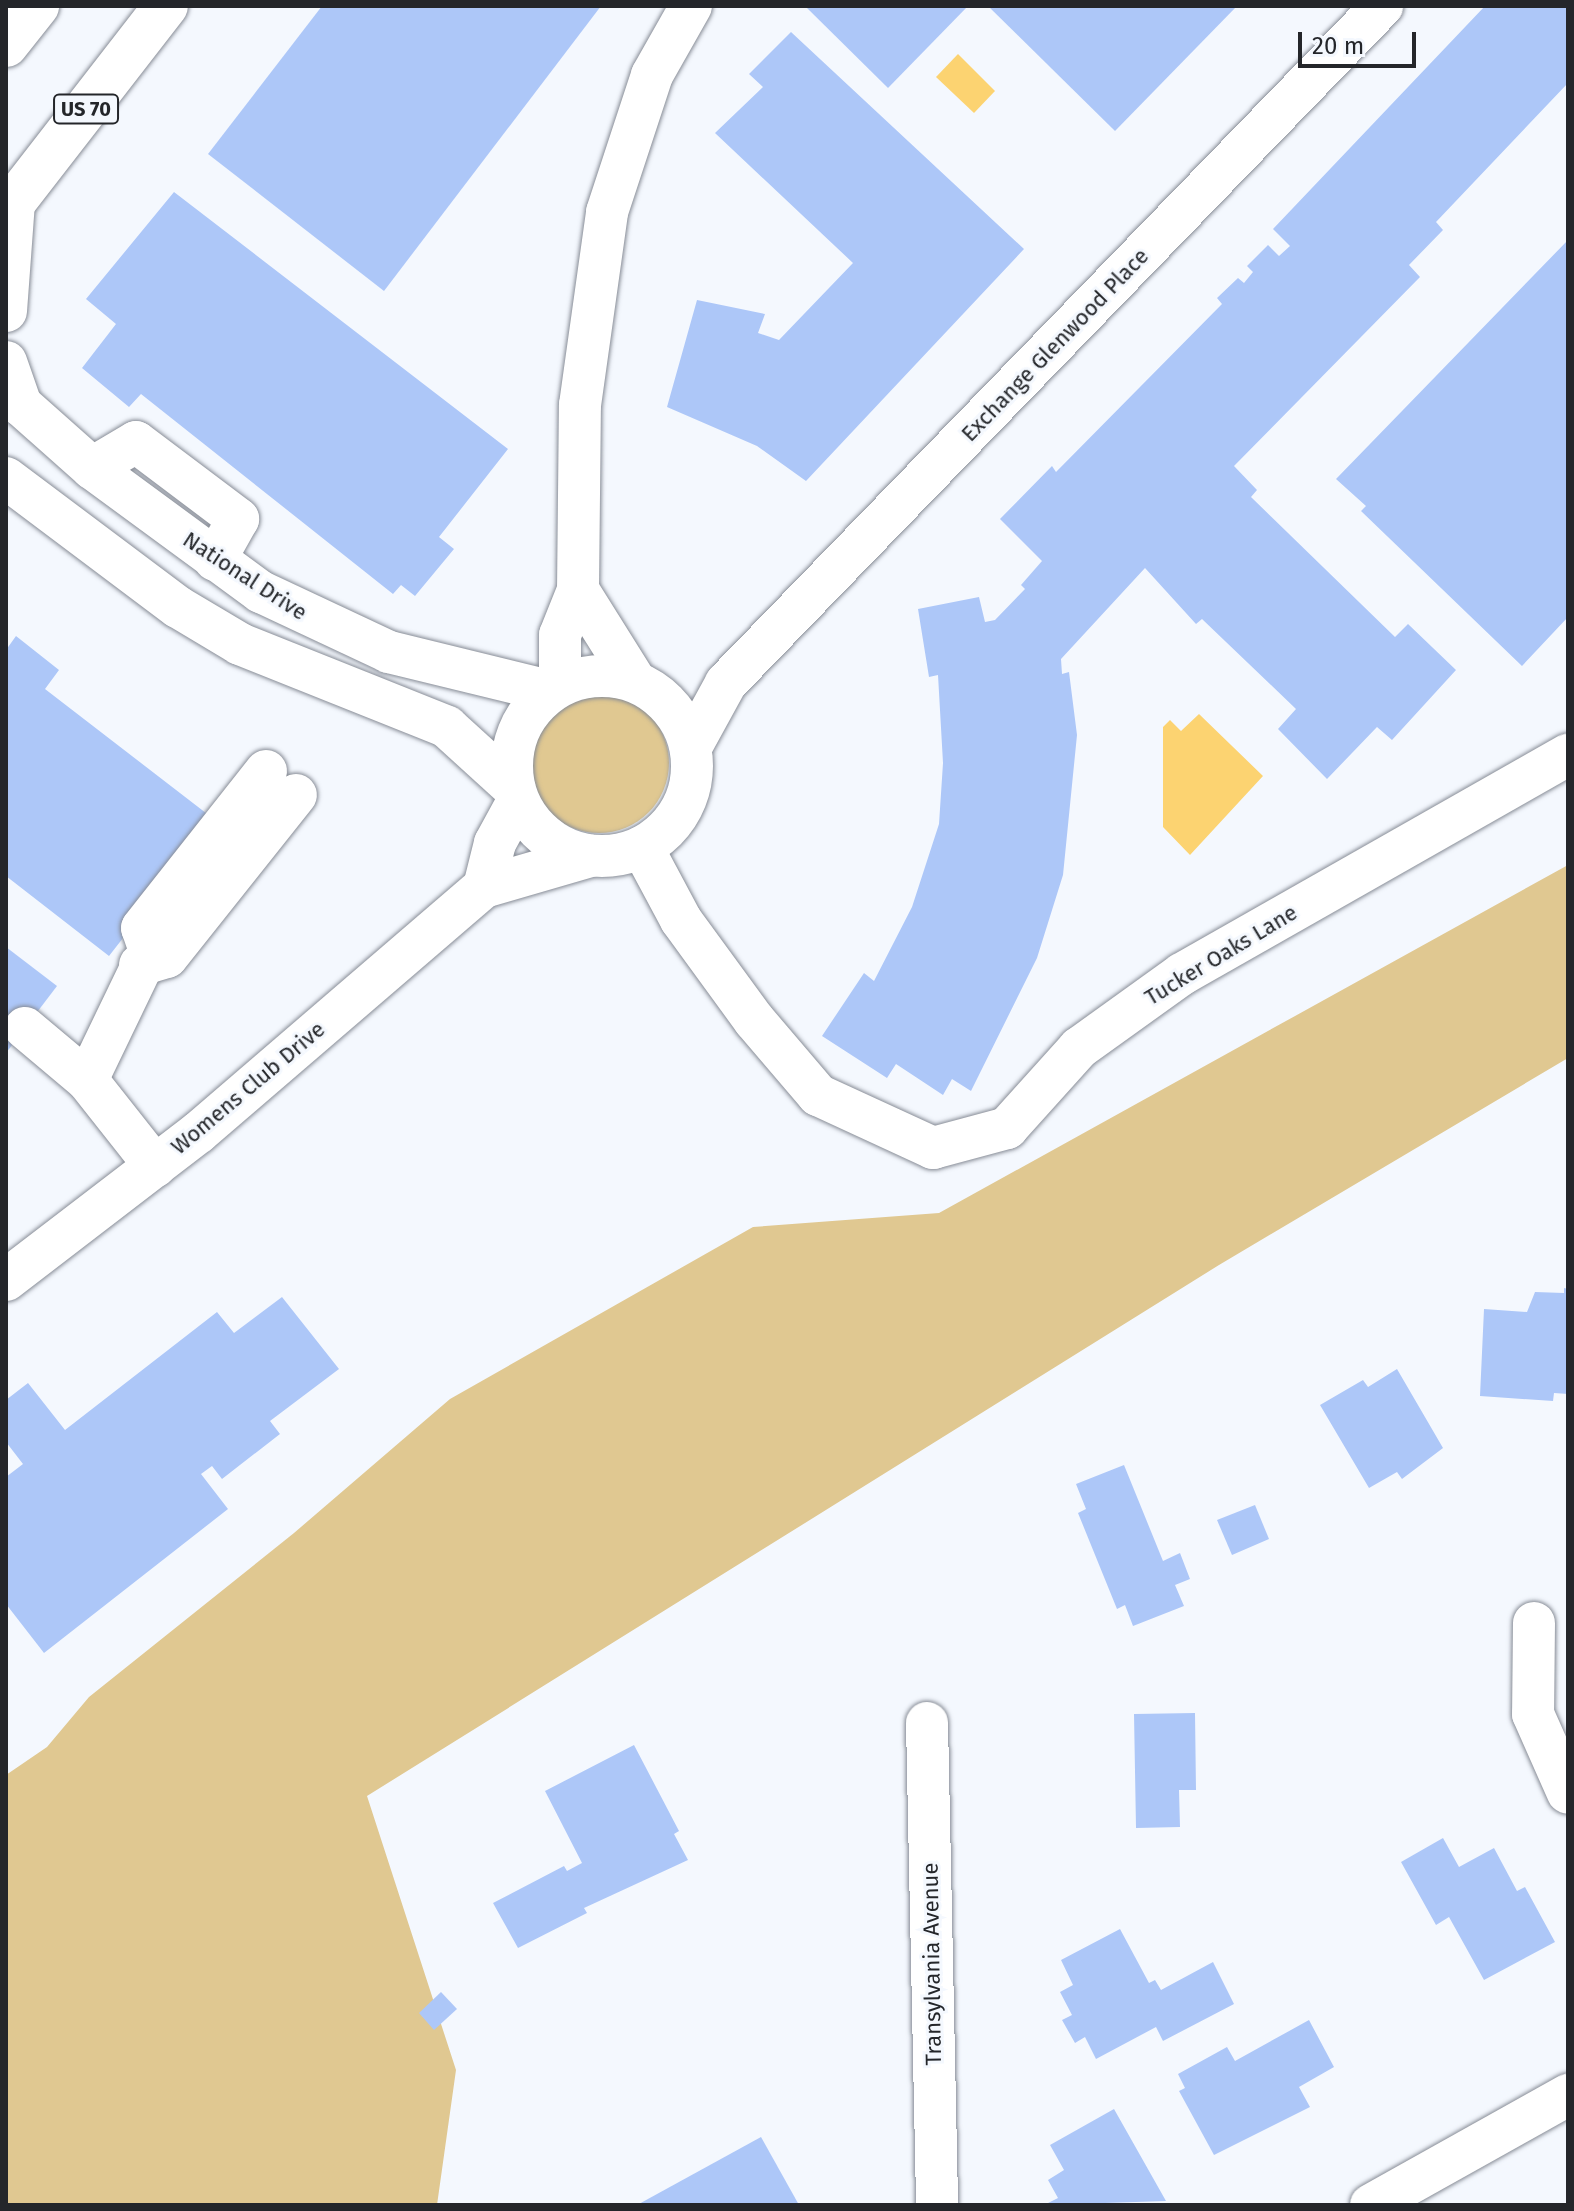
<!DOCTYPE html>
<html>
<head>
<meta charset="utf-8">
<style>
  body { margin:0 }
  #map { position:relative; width:1574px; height:2211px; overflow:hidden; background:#f4f8fe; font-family:"Fira Sans",sans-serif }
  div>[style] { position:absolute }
  .green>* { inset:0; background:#e0c891 }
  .round { border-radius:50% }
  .water>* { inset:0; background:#fcd371 }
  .building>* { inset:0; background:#adc7f8 }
  .roads { filter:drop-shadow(0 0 2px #878c96) drop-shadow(0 0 2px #878c96) }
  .minor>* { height:42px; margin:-21px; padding:0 21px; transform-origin:21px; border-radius:21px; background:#fff }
  .minor>.ring { margin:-21px; padding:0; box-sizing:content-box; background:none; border:42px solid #fff; border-radius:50% }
  .major>* { height:44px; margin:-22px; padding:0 22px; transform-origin:22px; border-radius:22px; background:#fff }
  span { translate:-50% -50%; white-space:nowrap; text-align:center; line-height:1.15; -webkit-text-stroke:6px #f4f8fe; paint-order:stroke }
  .shield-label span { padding:2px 6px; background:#f4f8fe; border:2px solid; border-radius:6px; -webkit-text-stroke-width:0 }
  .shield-label { font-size:20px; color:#24262a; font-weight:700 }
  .street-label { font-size:22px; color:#24262a }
  .frame { position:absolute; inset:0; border:8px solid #24262a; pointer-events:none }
  .scale { position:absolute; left:1298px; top:32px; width:118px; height:36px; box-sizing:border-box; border:4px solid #24262a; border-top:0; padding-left:10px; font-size:24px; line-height:28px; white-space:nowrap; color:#24262a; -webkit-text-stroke:6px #f4f8fe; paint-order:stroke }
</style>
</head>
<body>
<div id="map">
  <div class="green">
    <i class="round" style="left:529px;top:693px;width:140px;height:140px"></i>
    <i style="clip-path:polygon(1568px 865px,1568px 1058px,1219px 1265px,367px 1796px,456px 2070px,437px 2205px,6px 2205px,6px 1775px,47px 1747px,89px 1697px,294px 1533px,450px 1399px,753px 1227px,939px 1213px)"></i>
  </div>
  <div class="water">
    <i style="clip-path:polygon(958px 54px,995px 91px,974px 113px,936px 77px)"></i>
    <i style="clip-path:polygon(1199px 714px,1263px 776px,1190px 855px,1163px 827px,1163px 727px,1170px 720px,1181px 731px)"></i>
  </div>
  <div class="building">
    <i style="clip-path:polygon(322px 6px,601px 6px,384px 291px,208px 154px)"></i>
    <i style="clip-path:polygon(968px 6px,888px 88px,807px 8px,808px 6px)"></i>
    <i style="clip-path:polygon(988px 6px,1237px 6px,1115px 131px)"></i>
    <i style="clip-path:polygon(1485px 6px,1568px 6px,1568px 83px,1436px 222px,1443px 230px,1409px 265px,1420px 277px,1234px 466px,1257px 490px,1251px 497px,1395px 637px,1408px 624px,1456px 670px,1392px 740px,1377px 727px,1327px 779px,1278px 729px,1296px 709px,1202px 619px,1196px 624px,1145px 568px,1061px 659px,1062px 674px,1069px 672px,1077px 735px,1063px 875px,1037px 958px,971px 1091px,952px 1079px,943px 1095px,896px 1064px,887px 1078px,822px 1036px,864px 973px,874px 981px,912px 907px,939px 824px,943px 763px,938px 675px,929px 677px,918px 609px,979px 597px,985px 622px,995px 620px,1025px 589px,1021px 585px,1042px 561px,1000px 519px,1052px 466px,1056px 472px,1222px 304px,1217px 298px,1238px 278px,1244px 283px,1253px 272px,1247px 266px,1268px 245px,1279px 256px,1290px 246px,1273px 229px)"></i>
    <i style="clip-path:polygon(791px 32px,1024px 249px,806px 481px,757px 446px,667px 407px,697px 300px,765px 314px,758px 333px,779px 340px,853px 263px,715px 133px,763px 87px,749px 74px)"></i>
    <i style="clip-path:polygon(174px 192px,508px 449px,439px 537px,454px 549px,415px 596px,401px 585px,393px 594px,141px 394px,129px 407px,82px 368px,116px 324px,86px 299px)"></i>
    <i style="clip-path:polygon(1568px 240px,1568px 617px,1522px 666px,1361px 511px,1366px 506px,1336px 479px)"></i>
    <i style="clip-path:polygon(16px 636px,59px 670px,45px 689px,215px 820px,109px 956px,6px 876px,6px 650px)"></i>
    <i style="clip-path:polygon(6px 947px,57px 986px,6px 1053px)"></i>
    <i style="clip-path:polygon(1564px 1288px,1568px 1289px,1568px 1394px,1554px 1393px,1553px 1401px,1480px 1396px,1484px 1309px,1527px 1312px,1535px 1292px,1564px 1293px)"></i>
    <i style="clip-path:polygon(282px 1297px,339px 1369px,270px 1421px,280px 1434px,222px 1479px,212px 1466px,201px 1474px,228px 1509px,44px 1653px,6px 1604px,6px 1477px,23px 1464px,6px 1442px,6px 1400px,28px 1383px,65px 1430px,217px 1312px,234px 1333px)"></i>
    <i style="clip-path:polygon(1397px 1369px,1443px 1448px,1402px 1479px,1397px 1472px,1369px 1488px,1320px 1405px,1363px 1380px,1368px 1387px)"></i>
    <i style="clip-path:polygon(1124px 1465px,1163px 1561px,1180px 1553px,1190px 1579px,1175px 1585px,1184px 1606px,1133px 1626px,1125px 1605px,1117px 1609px,1078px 1513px,1086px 1509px,1076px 1484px)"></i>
    <i style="clip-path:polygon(1255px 1505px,1269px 1539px,1232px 1555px,1217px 1520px)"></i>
    <i style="clip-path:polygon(1195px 1713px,1196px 1790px,1179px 1790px,1180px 1827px,1136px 1828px,1134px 1714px)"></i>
    <i style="clip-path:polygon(634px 1745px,679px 1831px,674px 1834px,688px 1860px,584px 1908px,587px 1913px,518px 1948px,493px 1903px,564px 1866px,567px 1871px,582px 1863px,545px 1791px)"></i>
    <i style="clip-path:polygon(1443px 1838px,1459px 1867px,1494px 1848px,1517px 1891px,1525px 1887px,1555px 1942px,1484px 1980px,1449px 1917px,1436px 1925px,1401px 1862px)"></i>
    <i style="clip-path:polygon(1120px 1929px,1149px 1983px,1155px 1980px,1161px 1990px,1213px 1962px,1234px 2004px,1163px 2041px,1156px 2027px,1096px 2059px,1085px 2037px,1075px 2043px,1062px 2020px,1072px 2015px,1060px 1992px,1073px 1985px,1061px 1960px)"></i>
    <i style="clip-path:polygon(441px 1992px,457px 2009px,434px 2030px,419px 2013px)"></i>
    <i style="clip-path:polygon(1309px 2020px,1334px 2067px,1299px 2087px,1310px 2107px,1214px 2155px,1179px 2091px,1185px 2088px,1178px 2074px,1227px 2047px,1235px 2061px)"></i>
    <i style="clip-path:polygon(1114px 2109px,1166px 2201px,1044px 2205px,1058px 2198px,1048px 2180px,1064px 2170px,1050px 2145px)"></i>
    <i style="clip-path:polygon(761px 2137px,799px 2205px,637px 2205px)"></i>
  </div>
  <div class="roads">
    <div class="minor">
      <i style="left:6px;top:311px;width:109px;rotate:-85.8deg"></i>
      <i style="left:6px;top:362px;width:46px;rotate:70.8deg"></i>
      <i style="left:21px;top:405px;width:95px;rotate:41.6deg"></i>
      <i style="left:92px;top:468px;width:210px;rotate:36.3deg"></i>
      <i style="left:261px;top:592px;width:141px;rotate:25.1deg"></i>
      <i style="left:389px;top:652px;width:165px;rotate:13.7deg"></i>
      <i style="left:92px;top:468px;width:51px;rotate:-30.6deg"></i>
      <i style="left:136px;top:442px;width:128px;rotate:37deg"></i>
      <i style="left:238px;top:519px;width:47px;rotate:119.3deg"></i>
      <i style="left:6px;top:478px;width:215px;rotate:36.9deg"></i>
      <i style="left:178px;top:607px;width:72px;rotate:30.8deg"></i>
      <i style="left:240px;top:644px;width:223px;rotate:21.8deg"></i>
      <i style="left:447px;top:727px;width:91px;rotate:42.3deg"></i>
      <i style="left:578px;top:590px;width:107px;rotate:57.9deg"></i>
      <i class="ring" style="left:512px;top:676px;width:138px;height:138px"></i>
      <i style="left:560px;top:685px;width:50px;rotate:-90deg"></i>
      <i style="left:560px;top:635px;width:48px;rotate:-68.2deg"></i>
      <i style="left:578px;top:590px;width:185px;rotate:-89.4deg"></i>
      <i style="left:580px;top:405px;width:195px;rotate:-82deg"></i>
      <i style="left:607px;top:212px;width:144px;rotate:-71.8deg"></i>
      <i style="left:652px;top:75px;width:79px;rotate:-60.5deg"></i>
      <i style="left:691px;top:747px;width:73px;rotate:-61.3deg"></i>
      <i style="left:726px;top:683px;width:943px;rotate:-45.9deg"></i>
      <i style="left:642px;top:847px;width:83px;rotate:61.9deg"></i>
      <i style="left:681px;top:920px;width:124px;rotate:53.9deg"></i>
      <i style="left:754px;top:1020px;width:99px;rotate:49.5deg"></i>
      <i style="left:818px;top:1095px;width:127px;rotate:24.7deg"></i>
      <i style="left:933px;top:1148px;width:77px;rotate:-15.1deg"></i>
      <i style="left:1007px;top:1128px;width:108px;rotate:-48deg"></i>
      <i style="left:1079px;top:1048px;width:127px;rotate:-35.7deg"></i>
      <i style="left:1182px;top:974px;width:444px;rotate:-29.6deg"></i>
      <i style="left:484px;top:887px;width:45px;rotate:-76deg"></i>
      <i style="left:495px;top:843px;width:48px;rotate:-61.3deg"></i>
      <i style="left:149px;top:948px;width:21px;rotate:-109deg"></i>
      <i style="left:142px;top:928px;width:200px;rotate:-51.7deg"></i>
      <i style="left:140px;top:965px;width:28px;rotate:-17deg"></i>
      <i style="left:167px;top:957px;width:207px;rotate:-51.5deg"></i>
      <i style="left:25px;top:1028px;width:81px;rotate:40deg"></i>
      <i style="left:87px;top:1080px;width:110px;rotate:51.7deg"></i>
      <i style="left:87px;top:1080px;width:154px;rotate:-64.3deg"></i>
      <i style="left:6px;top:1280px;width:243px;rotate:-37.5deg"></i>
      <i style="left:199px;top:1132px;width:376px;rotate:-40.7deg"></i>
      <i style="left:484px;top:887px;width:111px;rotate:-16.2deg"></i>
      <i style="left:1534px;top:1623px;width:91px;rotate:90.6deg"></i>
      <i style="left:1533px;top:1714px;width:86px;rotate:66.1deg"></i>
      <i style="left:927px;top:1723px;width:482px;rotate:88.8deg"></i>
      <i style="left:1371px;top:2205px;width:226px;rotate:-29.2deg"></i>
    </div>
    <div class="major">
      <i style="left:6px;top:45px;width:50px;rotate:-51.5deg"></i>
      <i style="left:6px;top:212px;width:261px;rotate:-52.2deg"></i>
    </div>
  </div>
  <div class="shield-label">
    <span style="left:86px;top:109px">US 70</span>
  </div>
  <div class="street-label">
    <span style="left:1055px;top:345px;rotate:-46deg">Exchange Glenwood Place</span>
    <span style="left:245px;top:576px;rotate:33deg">National Drive</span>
    <span style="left:1221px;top:955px;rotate:-31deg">Tucker Oaks Lane</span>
    <span style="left:248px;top:1088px;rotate:-40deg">Womens Club Drive</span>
    <span style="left:932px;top:1964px;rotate:-91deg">Transylvania Avenue</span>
  </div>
  <div class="frame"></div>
  <div class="scale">20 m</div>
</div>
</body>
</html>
